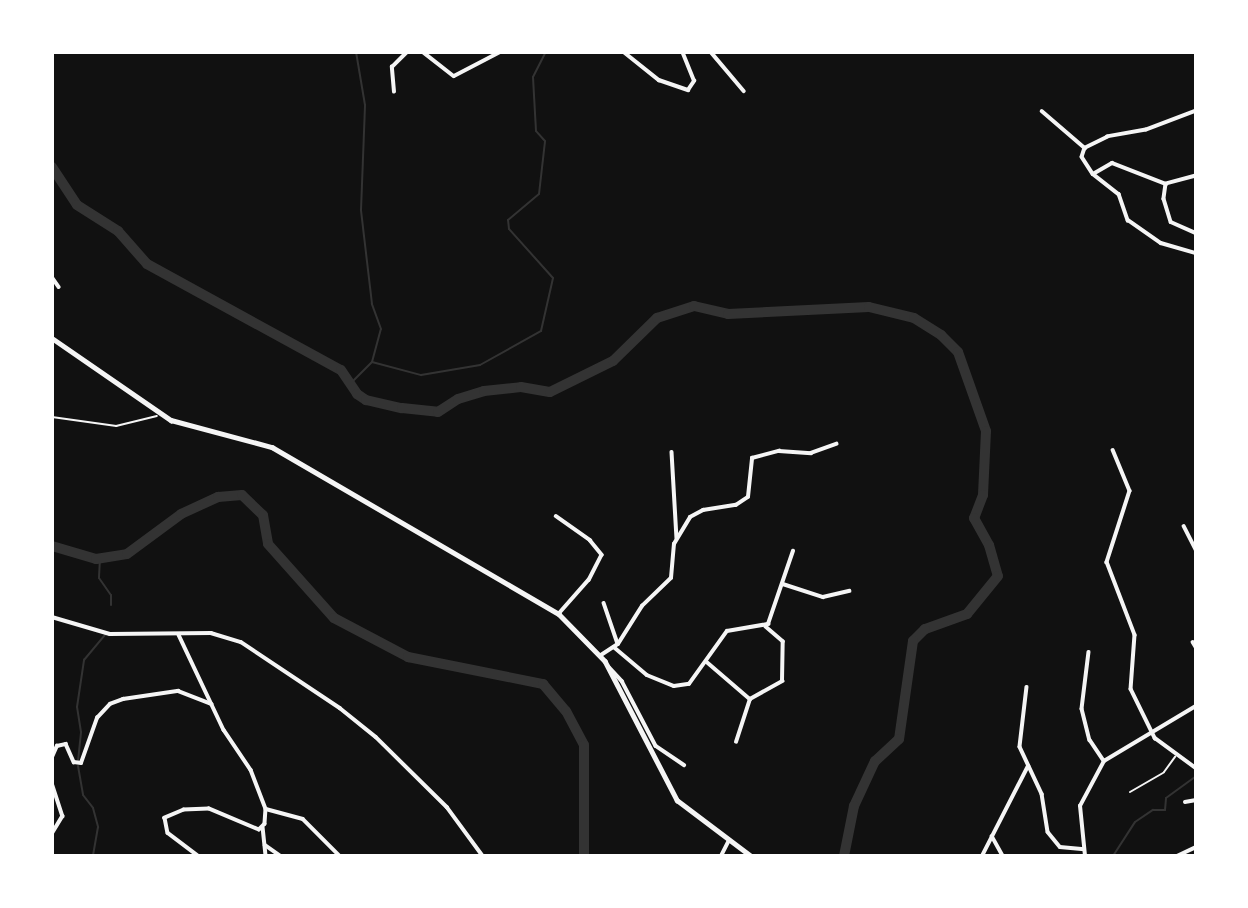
<!DOCTYPE html>
<html>
<head>
<meta charset="utf-8">
<style>
  body { margin:0 }
  #map { position:relative; width:1248px; height:908px; overflow:hidden; background:#111; font-family:"Sofia Sans Condensed",sans-serif }
  div>[style] { position:absolute }
  .stream>* { height:2px; margin:-1px; padding:0 1px; transform-origin:1px; border-radius:1px; background:#333 }
  .river>* { height:10px; margin:-5px; padding:0 5px; transform-origin:5px; border-radius:5px; background:#333 }
  .path>* { height:2px; margin:-1px; padding:0 1px; transform-origin:1px; border-radius:1px; background:#f5f5f5 }
  .minor>* { height:3.5px; margin:-1.75px; padding:0 1.75px; transform-origin:1.75px; border-radius:1.75px; background:#f5f5f5 }
  .tertiary>* { height:4.5px; margin:-2.25px; padding:0 2.25px; transform-origin:2.25px; border-radius:2.25px; background:#f5f5f5 }
  span { translate:-50% -50%; white-space:nowrap; text-align:center; line-height:1.15; -webkit-text-stroke:5px #fff; paint-order:stroke }
  .frame { position:absolute; inset:0; border:54px solid #fff; pointer-events:none }
</style>
</head>
<body>
<div id="map">
  <div class="stream">
    <i style="left:372px;top:362px;width:51px;rotate:14.9deg"></i>
    <i style="left:421px;top:375px;width:60px;rotate:-9.6deg"></i>
    <i style="left:480px;top:365px;width:70px;rotate:-29.1deg"></i>
    <i style="left:541px;top:331px;width:54px;rotate:-77.2deg"></i>
    <i style="left:553px;top:278px;width:66px;rotate:-131.9deg"></i>
    <i style="left:509px;top:229px;width:9px;rotate:-96deg"></i>
    <i style="left:508px;top:220px;width:40px;rotate:-40deg"></i>
    <i style="left:539px;top:194px;width:53px;rotate:-83.5deg"></i>
    <i style="left:545px;top:141px;width:13px;rotate:-132deg"></i>
    <i style="left:536px;top:131px;width:54px;rotate:-93.2deg"></i>
    <i style="left:533px;top:77px;width:28px;rotate:-63deg"></i>
    <i style="left:351px;top:383px;width:30px;rotate:-45deg"></i>
    <i style="left:372px;top:362px;width:34px;rotate:-75deg"></i>
    <i style="left:381px;top:329px;width:27px;rotate:-110deg"></i>
    <i style="left:372px;top:304px;width:95px;rotate:-96.7deg"></i>
    <i style="left:361px;top:210px;width:105px;rotate:-87.8deg"></i>
    <i style="left:365px;top:105px;width:54px;rotate:-99.6deg"></i>
    <i style="left:100px;top:558px;width:20px;rotate:93deg"></i>
    <i style="left:99px;top:578px;width:21px;rotate:55deg"></i>
    <i style="left:111px;top:595px;width:10px;rotate:90deg"></i>
    <i style="left:78px;top:761px;width:29px;rotate:-84deg"></i>
    <i style="left:81px;top:732px;width:25px;rotate:-99deg"></i>
    <i style="left:77px;top:707px;width:48px;rotate:-81.5deg"></i>
    <i style="left:84px;top:660px;width:33px;rotate:-50deg"></i>
    <i style="left:78px;top:766px;width:29px;rotate:80deg"></i>
    <i style="left:83px;top:795px;width:16px;rotate:52deg"></i>
    <i style="left:93px;top:808px;width:20px;rotate:75deg"></i>
    <i style="left:98px;top:827px;width:29px;rotate:100deg"></i>
    <i style="left:1113px;top:856px;width:40px;rotate:-57.1deg"></i>
    <i style="left:1135px;top:822px;width:22px;rotate:-34deg"></i>
    <i style="left:1153px;top:810px;width:12px"></i>
    <i style="left:1165px;top:810px;width:12px;rotate:-85deg"></i>
    <i style="left:1166px;top:798px;width:37px;rotate:-36deg"></i>
  </div>
  <div class="river">
    <i style="left:52px;top:167px;width:45px;rotate:56.7deg"></i>
    <i style="left:77px;top:205px;width:49px;rotate:32.4deg"></i>
    <i style="left:118px;top:231px;width:44px;rotate:48.7deg"></i>
    <i style="left:147px;top:264px;width:221px;rotate:28.7deg"></i>
    <i style="left:341px;top:370px;width:29px;rotate:56deg"></i>
    <i style="left:357px;top:394px;width:11px;rotate:34deg"></i>
    <i style="left:366px;top:400px;width:37px;rotate:13deg"></i>
    <i style="left:402px;top:408px;width:36px;rotate:6deg"></i>
    <i style="left:438px;top:412px;width:24px;rotate:-33deg"></i>
    <i style="left:458px;top:399px;width:27px;rotate:-17deg"></i>
    <i style="left:484px;top:391px;width:37px;rotate:-6deg"></i>
    <i style="left:521px;top:387px;width:29px;rotate:10deg"></i>
    <i style="left:550px;top:392px;width:70px;rotate:-26.2deg"></i>
    <i style="left:613px;top:361px;width:62px;rotate:-44.3deg"></i>
    <i style="left:657px;top:318px;width:39px;rotate:-18deg"></i>
    <i style="left:694px;top:306px;width:35px;rotate:13deg"></i>
    <i style="left:728px;top:314px;width:141px;rotate:-2.8deg"></i>
    <i style="left:869px;top:307px;width:46px;rotate:13.7deg"></i>
    <i style="left:914px;top:318px;width:32px;rotate:32deg"></i>
    <i style="left:941px;top:335px;width:24px;rotate:45deg"></i>
    <i style="left:958px;top:352px;width:84px;rotate:70.5deg"></i>
    <i style="left:986px;top:431px;width:64px;rotate:92.7deg"></i>
    <i style="left:983px;top:495px;width:25px;rotate:111deg"></i>
    <i style="left:974px;top:518px;width:31px;rotate:61deg"></i>
    <i style="left:989px;top:545px;width:32px;rotate:74deg"></i>
    <i style="left:998px;top:576px;width:49px;rotate:129.2deg"></i>
    <i style="left:967px;top:614px;width:45px;rotate:160.3deg"></i>
    <i style="left:925px;top:629px;width:17px;rotate:135deg"></i>
    <i style="left:913px;top:641px;width:99px;rotate:98.1deg"></i>
    <i style="left:899px;top:739px;width:33px;rotate:137deg"></i>
    <i style="left:875px;top:761px;width:50px;rotate:115deg"></i>
    <i style="left:854px;top:806px;width:51px;rotate:101.3deg"></i>
    <i style="left:52px;top:546px;width:46px;rotate:16.5deg"></i>
    <i style="left:96px;top:559px;width:31px;rotate:-9deg"></i>
    <i style="left:127px;top:554px;width:67px;rotate:-36.5deg"></i>
    <i style="left:181px;top:514px;width:41px;rotate:-24.7deg"></i>
    <i style="left:218px;top:497px;width:24px;rotate:-5deg"></i>
    <i style="left:242px;top:495px;width:29px;rotate:44deg"></i>
    <i style="left:263px;top:515px;width:29px;rotate:80deg"></i>
    <i style="left:268px;top:544px;width:99px;rotate:48.3deg"></i>
    <i style="left:334px;top:618px;width:84px;rotate:27.8deg"></i>
    <i style="left:408px;top:657px;width:138px;rotate:11.3deg"></i>
    <i style="left:543px;top:684px;width:35px;rotate:50deg"></i>
    <i style="left:566px;top:711px;width:38px;rotate:62deg"></i>
    <i style="left:584px;top:745px;width:111px;rotate:90deg"></i>
  </div>
  <div class="path">
    <i style="left:52px;top:417px;width:65px;rotate:8deg"></i>
    <i style="left:116px;top:426px;width:42px;rotate:-13.7deg"></i>
    <i style="left:1130px;top:792px;width:39px;rotate:-30deg"></i>
    <i style="left:1164px;top:772px;width:19px;rotate:-54deg"></i>
  </div>
  <div class="minor">
    <i style="left:423px;top:52px;width:39px;rotate:38deg"></i>
    <i style="left:454px;top:76px;width:52px;rotate:-27.6deg"></i>
    <i style="left:624px;top:52px;width:45px;rotate:38.7deg"></i>
    <i style="left:659px;top:80px;width:31px;rotate:19deg"></i>
    <i style="left:688px;top:90px;width:11px;rotate:-56deg"></i>
    <i style="left:694px;top:81px;width:31px;rotate:-112deg"></i>
    <i style="left:711px;top:52px;width:51px;rotate:49.8deg"></i>
    <i style="left:394px;top:92px;width:25px;rotate:-95deg"></i>
    <i style="left:392px;top:67px;width:21px;rotate:-45deg"></i>
    <i style="left:1042px;top:111px;width:57px;rotate:40.7deg"></i>
    <i style="left:1196px;top:111px;width:53px;rotate:159.2deg"></i>
    <i style="left:1146px;top:130px;width:39px;rotate:170deg"></i>
    <i style="left:1108px;top:137px;width:25px;rotate:154deg"></i>
    <i style="left:1085px;top:148px;width:9px;rotate:108deg"></i>
    <i style="left:1082px;top:157px;width:20px;rotate:57deg"></i>
    <i style="left:1093px;top:174px;width:33px;rotate:38deg"></i>
    <i style="left:1119px;top:194px;width:28px;rotate:71deg"></i>
    <i style="left:1128px;top:220px;width:40px;rotate:34.9deg"></i>
    <i style="left:1161px;top:243px;width:36px;rotate:16deg"></i>
    <i style="left:1093px;top:174px;width:22px;rotate:-30deg"></i>
    <i style="left:1112px;top:163px;width:58px;rotate:21.3deg"></i>
    <i style="left:1196px;top:176px;width:31px;rotate:165deg"></i>
    <i style="left:1166px;top:184px;width:15px;rotate:98deg"></i>
    <i style="left:1164px;top:199px;width:24px;rotate:73deg"></i>
    <i style="left:1171px;top:222px;width:27px;rotate:24deg"></i>
    <i style="left:52px;top:277px;width:12px;rotate:55deg"></i>
    <i style="left:1113px;top:450px;width:44px;rotate:67.5deg"></i>
    <i style="left:1130px;top:491px;width:75px;rotate:107.9deg"></i>
    <i style="left:1107px;top:562px;width:78px;rotate:69deg"></i>
    <i style="left:1135px;top:635px;width:54px;rotate:94.2deg"></i>
    <i style="left:1131px;top:689px;width:55px;rotate:63.9deg"></i>
    <i style="left:1155px;top:738px;width:51px;rotate:36.2deg"></i>
    <i style="left:672px;top:452px;width:86px;rotate:86.7deg"></i>
    <i style="left:556px;top:516px;width:42px;rotate:35.2deg"></i>
    <i style="left:590px;top:540px;width:19px;rotate:51deg"></i>
    <i style="left:602px;top:555px;width:28px;rotate:117deg"></i>
    <i style="left:589px;top:580px;width:45px;rotate:131.4deg"></i>
    <i style="left:1184px;top:526px;width:27px;rotate:63deg"></i>
    <i style="left:783px;top:584px;width:42px;rotate:18deg"></i>
    <i style="left:823px;top:597px;width:27px;rotate:-13deg"></i>
    <i style="left:604px;top:603px;width:43px;rotate:71.1deg"></i>
    <i style="left:52px;top:617px;width:60px;rotate:16.3deg"></i>
    <i style="left:110px;top:634px;width:101px;rotate:-0.6deg"></i>
    <i style="left:211px;top:633px;width:31px;rotate:17deg"></i>
    <i style="left:241px;top:642px;width:119px;rotate:33.7deg"></i>
    <i style="left:340px;top:708px;width:46px;rotate:38.9deg"></i>
    <i style="left:376px;top:737px;width:100px;rotate:44.6deg"></i>
    <i style="left:447px;top:807px;width:61px;rotate:53.7deg"></i>
    <i style="left:179px;top:635px;width:105px;rotate:64.7deg"></i>
    <i style="left:224px;top:730px;width:48px;rotate:56deg"></i>
    <i style="left:251px;top:770px;width:42px;rotate:69deg"></i>
    <i style="left:266px;top:809px;width:15px;rotate:94deg"></i>
    <i style="left:265px;top:824px;width:8px;rotate:135deg"></i>
    <i style="left:259px;top:830px;width:54px;rotate:-157.2deg"></i>
    <i style="left:209px;top:809px;width:25px;rotate:178deg"></i>
    <i style="left:184px;top:810px;width:21px;rotate:157deg"></i>
    <i style="left:165px;top:818px;width:15px;rotate:79deg"></i>
    <i style="left:168px;top:833px;width:38px;rotate:37deg"></i>
    <i style="left:1193px;top:642px;width:6px;rotate:59deg"></i>
    <i style="left:614px;top:647px;width:43px;rotate:40.3deg"></i>
    <i style="left:647px;top:675px;width:29px;rotate:22deg"></i>
    <i style="left:674px;top:686px;width:15px;rotate:-8deg"></i>
    <i style="left:689px;top:684px;width:65px;rotate:-54.4deg"></i>
    <i style="left:727px;top:631px;width:42px;rotate:-9.7deg"></i>
    <i style="left:768px;top:624px;width:77px;rotate:-71.1deg"></i>
    <i style="left:1089px;top:652px;width:57px;rotate:97deg"></i>
    <i style="left:1082px;top:709px;width:32px;rotate:76deg"></i>
    <i style="left:1090px;top:740px;width:25px;rotate:56deg"></i>
    <i style="left:601px;top:655px;width:20px;rotate:-33deg"></i>
    <i style="left:618px;top:644px;width:45px;rotate:-57.7deg"></i>
    <i style="left:642px;top:606px;width:40px;rotate:-44deg"></i>
    <i style="left:671px;top:578px;width:34px;rotate:-85deg"></i>
    <i style="left:674px;top:544px;width:31px;rotate:-59deg"></i>
    <i style="left:690px;top:517px;width:15px;rotate:-28deg"></i>
    <i style="left:703px;top:510px;width:33px;rotate:-9deg"></i>
    <i style="left:736px;top:505px;width:14px;rotate:-34deg"></i>
    <i style="left:748px;top:497px;width:39px;rotate:-84deg"></i>
    <i style="left:752px;top:458px;width:28px;rotate:-15deg"></i>
    <i style="left:779px;top:451px;width:32px;rotate:4deg"></i>
    <i style="left:811px;top:453px;width:27px;rotate:-20deg"></i>
    <i style="left:707px;top:662px;width:57px;rotate:40.7deg"></i>
    <i style="left:608px;top:666px;width:21px;rotate:47deg"></i>
    <i style="left:622px;top:681px;width:73px;rotate:62.4deg"></i>
    <i style="left:656px;top:746px;width:34px;rotate:34deg"></i>
    <i style="left:1027px;top:687px;width:60px;rotate:96.7deg"></i>
    <i style="left:1020px;top:747px;width:52px;rotate:64.9deg"></i>
    <i style="left:1042px;top:794px;width:38px;rotate:81deg"></i>
    <i style="left:1048px;top:832px;width:19px;rotate:51deg"></i>
    <i style="left:1060px;top:847px;width:24px;rotate:5deg"></i>
    <i style="left:736px;top:742px;width:45px;rotate:-72deg"></i>
    <i style="left:750px;top:699px;width:37px;rotate:-29deg"></i>
    <i style="left:782px;top:681px;width:39px;rotate:-89deg"></i>
    <i style="left:783px;top:642px;width:23px;rotate:-139deg"></i>
    <i style="left:52px;top:757px;width:12px;rotate:-66deg"></i>
    <i style="left:57px;top:746px;width:9px;rotate:-13deg"></i>
    <i style="left:66px;top:744px;width:20px;rotate:66deg"></i>
    <i style="left:74px;top:762px;width:7px;rotate:8deg"></i>
    <i style="left:81px;top:763px;width:48px;rotate:-70.4deg"></i>
    <i style="left:97px;top:718px;width:19px;rotate:-47deg"></i>
    <i style="left:110px;top:704px;width:14px;rotate:-21deg"></i>
    <i style="left:123px;top:699px;width:56px;rotate:-8.3deg"></i>
    <i style="left:178px;top:691px;width:36px;rotate:21deg"></i>
    <i style="left:52px;top:783px;width:35px;rotate:72deg"></i>
    <i style="left:63px;top:816px;width:21px;rotate:121deg"></i>
    <i style="left:1185px;top:802px;width:11px;rotate:-10deg"></i>
    <i style="left:266px;top:809px;width:38px;rotate:15deg"></i>
    <i style="left:303px;top:819px;width:52px;rotate:45deg"></i>
    <i style="left:263px;top:827px;width:29px;rotate:84deg"></i>
    <i style="left:992px;top:836px;width:23px;rotate:61deg"></i>
    <i style="left:265px;top:845px;width:19px;rotate:35deg"></i>
    <i style="left:721px;top:856px;width:18px;rotate:-63deg"></i>
    <i style="left:982px;top:856px;width:101px;rotate:-62.9deg"></i>
    <i style="left:1085px;top:856px;width:50px;rotate:-95.7deg"></i>
    <i style="left:1080px;top:806px;width:51px;rotate:-61.9deg"></i>
    <i style="left:1104px;top:761px;width:107px;rotate:-30.9deg"></i>
    <i style="left:1177px;top:856px;width:21px;rotate:-25deg"></i>
  </div>
  <div class="tertiary">
    <i style="left:52px;top:338px;width:145px;rotate:34.6deg"></i>
    <i style="left:171px;top:420px;width:105px;rotate:15deg"></i>
    <i style="left:272px;top:447px;width:332px;rotate:30.2deg"></i>
    <i style="left:559px;top:614px;width:66px;rotate:45.6deg"></i>
    <i style="left:605px;top:661px;width:157px;rotate:62.6deg"></i>
    <i style="left:677px;top:800px;width:93px;rotate:37.1deg"></i>
  </div>
  <div class="frame"></div>
</div>
</body>
</html>
